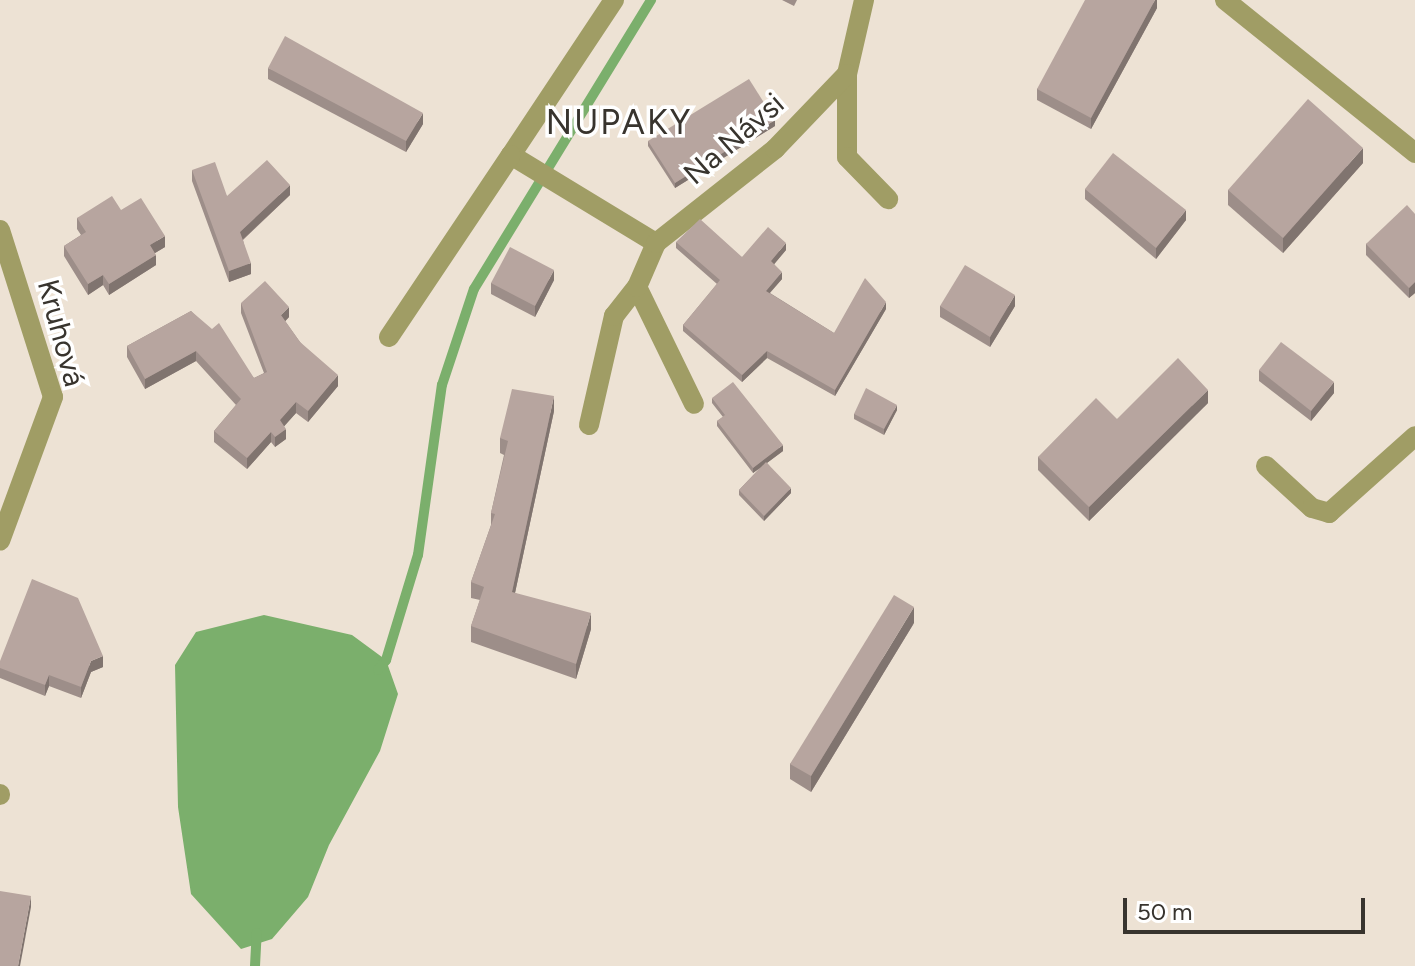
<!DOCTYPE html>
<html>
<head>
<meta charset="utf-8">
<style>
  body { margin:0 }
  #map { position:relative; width:1415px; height:966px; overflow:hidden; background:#ede2d4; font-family:Figtree,sans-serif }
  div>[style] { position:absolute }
  .water>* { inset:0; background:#7baf6c }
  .stream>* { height:10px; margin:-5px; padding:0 5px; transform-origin:5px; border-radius:5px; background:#7baf6c }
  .minor>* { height:20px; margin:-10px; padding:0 10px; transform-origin:10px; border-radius:10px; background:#a09d65 }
  .tertiary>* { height:20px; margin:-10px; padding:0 10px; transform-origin:10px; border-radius:10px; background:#a09d65 }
  .wall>* { inset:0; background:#9d8e89 }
  .shaded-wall>* { inset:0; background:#80746f }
  .building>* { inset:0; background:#b7a59f }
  span { translate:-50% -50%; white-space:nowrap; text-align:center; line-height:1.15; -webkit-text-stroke:7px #fff; paint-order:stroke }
  .street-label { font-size:30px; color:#38342e }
  .quarter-label { font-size:34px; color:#38342e; letter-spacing:2px }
  .scale { position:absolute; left:1123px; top:898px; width:242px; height:36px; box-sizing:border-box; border:4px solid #38342e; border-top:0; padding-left:10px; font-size:24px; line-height:28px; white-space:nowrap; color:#38342e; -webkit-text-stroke:6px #fff; paint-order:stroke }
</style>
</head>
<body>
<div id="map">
  <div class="water">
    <i style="clip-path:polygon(264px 615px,352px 635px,386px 660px,398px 694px,380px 751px,329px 845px,308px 897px,272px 939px,241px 949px,191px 894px,178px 807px,175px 665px,196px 632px)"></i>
  </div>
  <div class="stream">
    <i style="left:378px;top:670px;width:13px;rotate:-51deg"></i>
    <i style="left:386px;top:660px;width:110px;rotate:-73.1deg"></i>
    <i style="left:418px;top:555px;width:172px;rotate:-82deg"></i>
    <i style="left:442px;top:385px;width:101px;rotate:-71.6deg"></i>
    <i style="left:474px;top:289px;width:339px;rotate:-58.5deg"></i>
    <i style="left:255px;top:966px;width:33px;rotate:-87deg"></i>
  </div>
  <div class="minor">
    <i style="left:614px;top:0;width:186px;rotate:123.6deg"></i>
    <i style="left:511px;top:155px;width:170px;rotate:31.3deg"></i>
    <i style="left:864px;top:0;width:76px;rotate:102.9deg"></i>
    <i style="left:847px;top:74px;width:83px;rotate:90deg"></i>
    <i style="left:847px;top:157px;width:59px;rotate:45.7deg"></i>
    <i style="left:0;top:230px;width:175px;rotate:72.4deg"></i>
    <i style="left:53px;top:397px;width:153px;rotate:110.2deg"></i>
    <i style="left:637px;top:287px;width:130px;rotate:64deg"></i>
    <i style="left:389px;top:337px;width:219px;rotate:-56.2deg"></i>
    <i style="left:589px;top:425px;width:112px;rotate:-77.1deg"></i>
    <i style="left:614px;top:316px;width:37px;rotate:-52deg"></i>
    <i style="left:637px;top:287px;width:48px;rotate:-66.6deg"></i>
    <i style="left:656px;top:243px;width:152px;rotate:-38.3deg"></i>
    <i style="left:775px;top:149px;width:104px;rotate:-46.2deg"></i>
    <i style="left:1266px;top:466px;width:62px;rotate:42.4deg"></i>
    <i style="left:1312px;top:508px;width:18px;rotate:16deg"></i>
    <i style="left:1329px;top:513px;width:115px;rotate:-41.8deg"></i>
    <i style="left:0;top:795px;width:1px;rotate:-90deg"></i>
  </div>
  <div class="tertiary">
    <i style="left:1225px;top:0;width:244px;rotate:38.8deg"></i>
  </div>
  <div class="wall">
    <i style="clip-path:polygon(782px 0,797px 0,794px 6px)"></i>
    <i style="clip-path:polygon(1157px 0,1157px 8px,1091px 129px,1037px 100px,1037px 89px)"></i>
    <i style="clip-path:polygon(268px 68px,423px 124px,406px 152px,268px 79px)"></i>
    <i style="clip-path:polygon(775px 126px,675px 188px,648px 146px,648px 141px)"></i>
    <i style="clip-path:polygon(1363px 163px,1283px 253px,1228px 205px,1228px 190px)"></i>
    <i style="clip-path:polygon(192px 170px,227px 196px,290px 195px,243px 240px,251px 274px,229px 282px,192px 181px)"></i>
    <i style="clip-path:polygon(1085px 189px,1186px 220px,1156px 259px,1085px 199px)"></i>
    <i style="clip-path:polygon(121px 210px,165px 247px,155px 253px,156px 265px,109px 295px,103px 285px,88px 295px,64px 256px,64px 246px,81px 235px,77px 229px,77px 218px)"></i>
    <i style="clip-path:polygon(1415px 214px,1415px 293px,1409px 298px,1366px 255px,1366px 244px)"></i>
    <i style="clip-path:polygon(676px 242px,742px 257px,786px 250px,774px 264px,782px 279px,770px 293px,834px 333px,886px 309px,835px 396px,767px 358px,742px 382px,683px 331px,683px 325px,717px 284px,676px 248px)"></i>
    <i style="clip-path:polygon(554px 280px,535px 317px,491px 294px,491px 283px)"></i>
    <i style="clip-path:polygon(241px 303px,289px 317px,285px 321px,300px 342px,338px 386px,308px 422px,296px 413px,284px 426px,286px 439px,275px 447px,271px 442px,247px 469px,214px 442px,214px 431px,236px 405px,196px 361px,145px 389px,127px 357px,127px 346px,191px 311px,254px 378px,264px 373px,241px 313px)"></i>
    <i style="clip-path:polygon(940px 306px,1015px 306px,990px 347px,940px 317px)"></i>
    <i style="clip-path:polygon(1259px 370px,1334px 393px,1311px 421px,1259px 381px)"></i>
    <i style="clip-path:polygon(712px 398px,783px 451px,767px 463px,791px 493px,764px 521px,739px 495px,739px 490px,760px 468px,753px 473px,717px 426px,717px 421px,723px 417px,712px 403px)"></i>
    <i style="clip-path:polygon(1208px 403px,1089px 521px,1038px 470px,1038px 457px,1117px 419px)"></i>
    <i style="clip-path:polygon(897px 410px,884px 435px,854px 419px,854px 414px)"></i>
    <i style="clip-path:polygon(554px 411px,515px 593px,591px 629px,576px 679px,471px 642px,471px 626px,480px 600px,471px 598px,471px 582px,491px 525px,491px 513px,504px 455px,500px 453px,500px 438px)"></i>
    <i style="clip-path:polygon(914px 623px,811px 792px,790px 779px,790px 764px)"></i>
    <i style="clip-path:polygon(0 661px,103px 667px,91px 672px,81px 698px,49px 686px,45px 696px,0 678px)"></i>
  </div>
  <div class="shaded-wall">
    <i style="clip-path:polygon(1155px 0,1157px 0,1157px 8px,1091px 129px,1091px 118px)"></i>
    <i style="clip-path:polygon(423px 113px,423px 124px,406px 152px,406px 141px)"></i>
    <i style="clip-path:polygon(775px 120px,775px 126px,675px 188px,675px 183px)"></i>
    <i style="clip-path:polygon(1363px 148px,1363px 163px,1283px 253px,1283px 238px)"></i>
    <i style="clip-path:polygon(290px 185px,290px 195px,240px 242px,240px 232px)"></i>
    <i style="clip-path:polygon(1186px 210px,1186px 220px,1156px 259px,1156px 248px)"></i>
    <i style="clip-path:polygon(165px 236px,165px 247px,150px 256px,150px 245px)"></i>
    <i style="clip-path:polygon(786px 243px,786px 250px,771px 268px,771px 261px)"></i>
    <i style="clip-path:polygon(156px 255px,156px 265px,109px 295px,109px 284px)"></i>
    <i style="clip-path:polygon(251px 263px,251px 274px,229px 282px,229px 271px)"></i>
    <i style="clip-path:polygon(554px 270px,554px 280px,535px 317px,535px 306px)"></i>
    <i style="clip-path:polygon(782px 272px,782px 279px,766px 297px,766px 291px)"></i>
    <i style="clip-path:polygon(103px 275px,103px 285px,88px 295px,88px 284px)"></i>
    <i style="clip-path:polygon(1415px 282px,1415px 293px,1409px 298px,1409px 288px)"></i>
    <i style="clip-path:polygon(1015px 295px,1015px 306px,990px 347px,990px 337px)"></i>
    <i style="clip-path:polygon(886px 302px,886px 309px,835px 396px,835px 390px)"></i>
    <i style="clip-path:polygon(289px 307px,289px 317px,281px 326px,281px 315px)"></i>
    <i style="clip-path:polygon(196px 351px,196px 361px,145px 389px,145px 379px)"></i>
    <i style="clip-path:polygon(767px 351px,767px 358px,742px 382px,742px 375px)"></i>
    <i style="clip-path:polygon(338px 375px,338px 386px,308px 422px,308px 411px)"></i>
    <i style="clip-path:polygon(1334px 382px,1334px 393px,1311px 421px,1311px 411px)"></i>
    <i style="clip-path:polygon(1208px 390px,1208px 403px,1089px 521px,1089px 507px)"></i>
    <i style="clip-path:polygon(554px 396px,554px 411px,512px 607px,512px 592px)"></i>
    <i style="clip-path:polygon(296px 402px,296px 413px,280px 431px,280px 420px)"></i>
    <i style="clip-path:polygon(897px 405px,897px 410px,884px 435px,884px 429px)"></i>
    <i style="clip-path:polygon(286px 429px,286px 439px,275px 447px,275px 437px)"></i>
    <i style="clip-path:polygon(271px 432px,271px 442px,247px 469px,247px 458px)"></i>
    <i style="clip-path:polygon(783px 445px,783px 451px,753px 473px,753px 468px)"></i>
    <i style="clip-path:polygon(791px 488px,791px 493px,764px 521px,764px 516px)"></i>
    <i style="clip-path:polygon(914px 607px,914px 623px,811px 792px,811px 776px)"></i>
    <i style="clip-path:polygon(591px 613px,591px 629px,576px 679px,576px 664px)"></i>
    <i style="clip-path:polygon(103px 656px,103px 667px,91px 672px,81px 698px,81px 687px,91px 661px)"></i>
    <i style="clip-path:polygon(49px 675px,49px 686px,45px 696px,45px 685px)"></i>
    <i style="clip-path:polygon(31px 896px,31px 907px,20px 966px,18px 966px)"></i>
  </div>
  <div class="building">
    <i style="clip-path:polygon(1085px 0,1155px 0,1091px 118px,1037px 89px)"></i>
    <i style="clip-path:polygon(285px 36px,423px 113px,406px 141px,268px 68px)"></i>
    <i style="clip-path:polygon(749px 79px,775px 120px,675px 183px,648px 141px)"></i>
    <i style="clip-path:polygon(1308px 99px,1363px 148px,1283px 238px,1228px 190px)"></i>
    <i style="clip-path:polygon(1113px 153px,1186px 210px,1156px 248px,1085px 189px)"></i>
    <i style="clip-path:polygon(267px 160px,290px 185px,240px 232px,251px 263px,229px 271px,192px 170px,215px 162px,227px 196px)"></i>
    <i style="clip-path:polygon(112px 196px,121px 210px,141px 198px,165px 236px,150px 245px,156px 255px,109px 284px,103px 275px,88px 284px,64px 246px,86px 232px,77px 218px)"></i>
    <i style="clip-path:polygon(1407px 205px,1415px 214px,1415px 282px,1409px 288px,1366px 244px)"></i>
    <i style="clip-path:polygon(700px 219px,742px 257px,768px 227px,786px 243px,771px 261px,782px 272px,766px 291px,834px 333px,865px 278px,886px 302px,835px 390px,767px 351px,742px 375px,683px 325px,720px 280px,676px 242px)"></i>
    <i style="clip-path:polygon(510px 247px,554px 270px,535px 306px,491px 283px)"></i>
    <i style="clip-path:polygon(965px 265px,1015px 295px,990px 337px,940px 306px)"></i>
    <i style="clip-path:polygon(265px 281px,289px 307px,281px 315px,300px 342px,338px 375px,308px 411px,296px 402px,280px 420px,286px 429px,275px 437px,271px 432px,247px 458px,214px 431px,241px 399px,196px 351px,145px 379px,127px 346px,191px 311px,212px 329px,219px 323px,254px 378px,267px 372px,241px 303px)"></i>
    <i style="clip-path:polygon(1281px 342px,1334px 382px,1311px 411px,1259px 370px)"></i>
    <i style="clip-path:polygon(1178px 358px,1208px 390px,1089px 507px,1038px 457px,1096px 398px,1117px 419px)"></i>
    <i style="clip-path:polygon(733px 382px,783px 445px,753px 468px,717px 421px,725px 415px,712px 398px)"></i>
    <i style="clip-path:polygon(866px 388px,897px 405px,884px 429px,854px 414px)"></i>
    <i style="clip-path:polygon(512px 389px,554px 396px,512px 592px,591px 613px,576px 664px,471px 626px,484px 587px,471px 582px,495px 514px,491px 513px,508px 441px,500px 438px)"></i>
    <i style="clip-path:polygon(766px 462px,791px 488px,764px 516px,739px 490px)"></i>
    <i style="clip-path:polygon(32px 579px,78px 598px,103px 656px,91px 661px,81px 687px,49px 675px,45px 685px,0 668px,0 661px)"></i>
    <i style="clip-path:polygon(894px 595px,914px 607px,811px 776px,790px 764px)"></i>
    <i style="clip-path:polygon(0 891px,31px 896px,18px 966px,0 966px)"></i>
  </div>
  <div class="street-label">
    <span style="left:734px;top:139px;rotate:-41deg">Na Návsi</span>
    <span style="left:61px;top:333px;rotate:75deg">Kruhová</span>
  </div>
  <div class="quarter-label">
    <span style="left:619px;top:123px">NUPAKY</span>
  </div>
  <div class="scale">50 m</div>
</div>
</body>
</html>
